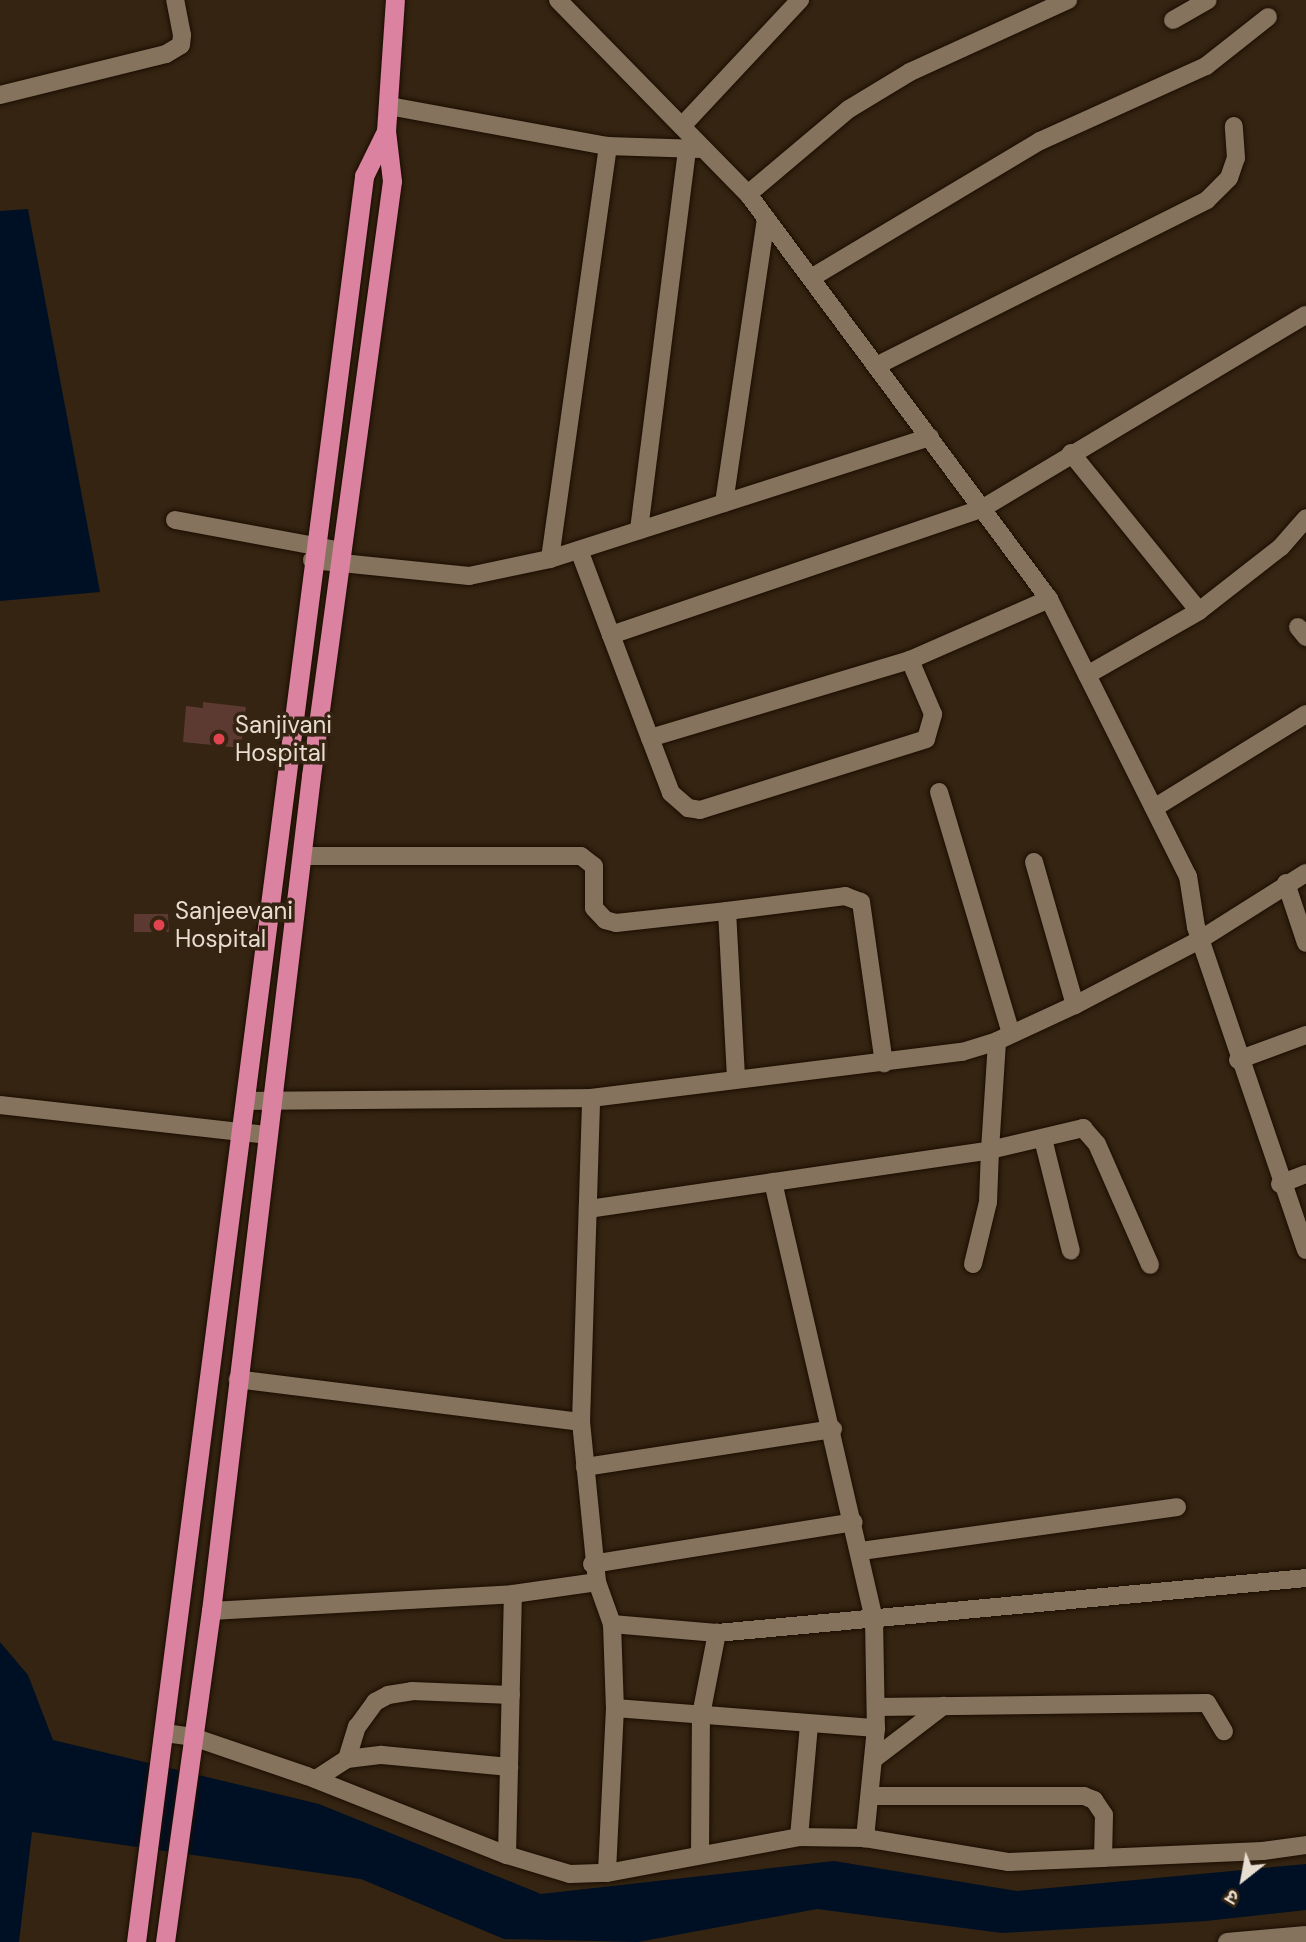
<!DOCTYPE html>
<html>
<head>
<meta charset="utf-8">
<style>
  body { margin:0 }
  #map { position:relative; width:1306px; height:1942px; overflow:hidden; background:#342411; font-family:"DM Sans","Noto Sans Devanagari",sans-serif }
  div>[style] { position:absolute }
  .water>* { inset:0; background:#001024 }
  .building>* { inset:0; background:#5c3931 }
  .roads { filter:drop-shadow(0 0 2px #1b0d00) drop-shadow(0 0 2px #1b0d00) }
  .minor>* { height:18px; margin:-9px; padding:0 9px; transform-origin:9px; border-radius:9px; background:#86735e }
  .trunk>* { height:19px; margin:-9.5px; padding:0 9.5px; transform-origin:9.5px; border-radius:9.5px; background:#db82a1 }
  .dots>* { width:19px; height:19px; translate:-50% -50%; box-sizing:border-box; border:4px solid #342411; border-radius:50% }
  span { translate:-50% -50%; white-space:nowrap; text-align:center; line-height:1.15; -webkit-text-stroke:7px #342411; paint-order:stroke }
  .poi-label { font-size:24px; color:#e8ddd1 }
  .left { translate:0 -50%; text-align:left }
  .north { position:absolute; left:1208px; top:1844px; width:70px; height:70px; -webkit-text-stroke:5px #342411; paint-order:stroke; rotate:211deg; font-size:19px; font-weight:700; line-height:28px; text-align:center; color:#e8ddd1 }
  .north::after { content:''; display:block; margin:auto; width:24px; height:32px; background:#e8ddd1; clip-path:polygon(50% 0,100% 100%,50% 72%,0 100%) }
</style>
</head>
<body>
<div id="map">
  <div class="water">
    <i style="clip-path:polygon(28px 209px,100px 592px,0 601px,0 211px)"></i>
    <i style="clip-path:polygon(0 1642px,28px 1675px,53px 1740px,319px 1804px,541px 1894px,834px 1861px,1017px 1891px,1306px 1864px,1306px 1910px,1206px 1921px,1002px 1933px,817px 1909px,638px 1942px,504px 1939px,361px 1879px,32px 1832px,19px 1942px,0 1942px)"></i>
  </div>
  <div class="building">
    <i style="clip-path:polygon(203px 702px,246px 707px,241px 748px,183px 742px,186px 706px,203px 708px)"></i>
    <i style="clip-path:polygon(134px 914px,168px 914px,169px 932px,134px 932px)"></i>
  </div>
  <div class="roads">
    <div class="minor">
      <i style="left:558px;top:0;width:272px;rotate:45.6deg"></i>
      <i style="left:748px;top:194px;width:505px;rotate:53.38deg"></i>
      <i style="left:1049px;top:599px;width:310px;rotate:63.4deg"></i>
      <i style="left:1188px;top:876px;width:52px;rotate:81.1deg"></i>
      <i style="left:1196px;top:927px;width:341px;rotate:71.2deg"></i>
      <i style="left:1173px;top:20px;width:40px;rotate:-29.7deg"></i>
      <i style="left:0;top:95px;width:171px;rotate:-13.9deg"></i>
      <i style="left:166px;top:54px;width:17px;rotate:-31deg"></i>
      <i style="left:181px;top:45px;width:10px;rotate:-84deg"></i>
      <i style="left:182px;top:35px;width:36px;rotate:-101deg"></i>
      <i style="left:389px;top:106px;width:223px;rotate:10.4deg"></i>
      <i style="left:608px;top:146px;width:417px;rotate:98deg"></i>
      <i style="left:550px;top:559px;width:399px;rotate:-17.8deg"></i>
      <i style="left:682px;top:126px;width:173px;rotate:-46.9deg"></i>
      <i style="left:608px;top:146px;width:91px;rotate:1.9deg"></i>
      <i style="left:748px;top:194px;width:132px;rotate:-40.1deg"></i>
      <i style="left:849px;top:109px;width:71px;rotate:-31.2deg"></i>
      <i style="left:910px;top:72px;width:174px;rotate:-24.5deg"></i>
      <i style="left:811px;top:278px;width:267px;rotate:-30.9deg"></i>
      <i style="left:1040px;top:141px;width:182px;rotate:-24.3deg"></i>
      <i style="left:1206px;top:66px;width:79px;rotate:-38.3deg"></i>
      <i style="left:876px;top:366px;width:370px;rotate:-26.6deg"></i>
      <i style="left:1207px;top:200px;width:31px;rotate:-45deg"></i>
      <i style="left:1229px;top:178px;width:21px;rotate:-71deg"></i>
      <i style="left:1236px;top:158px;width:32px;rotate:-94deg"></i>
      <i style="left:1071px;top:453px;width:203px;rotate:51deg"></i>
      <i style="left:724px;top:503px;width:288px;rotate:-81.6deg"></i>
      <i style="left:175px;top:520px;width:170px;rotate:10.5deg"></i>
      <i style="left:639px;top:530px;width:384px;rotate:-82.8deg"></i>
      <i style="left:579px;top:550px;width:91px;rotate:69.4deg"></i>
      <i style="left:611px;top:635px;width:393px;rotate:-18.8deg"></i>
      <i style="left:983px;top:508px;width:376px;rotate:-30.9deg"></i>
      <i style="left:312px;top:560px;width:158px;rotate:5.8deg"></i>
      <i style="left:469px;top:576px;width:83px;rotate:-11.9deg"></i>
      <i style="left:1298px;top:627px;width:13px;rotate:51deg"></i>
      <i style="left:611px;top:635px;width:110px;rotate:69.3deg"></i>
      <i style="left:650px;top:738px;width:271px;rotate:-16.7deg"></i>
      <i style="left:910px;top:660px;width:152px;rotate:-23.7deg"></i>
      <i style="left:1087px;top:675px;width:129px;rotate:-29.7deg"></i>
      <i style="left:1199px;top:611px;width:104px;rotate:-38deg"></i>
      <i style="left:1281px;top:547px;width:38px;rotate:-49deg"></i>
      <i style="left:650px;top:738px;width:59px;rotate:69.1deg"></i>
      <i style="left:671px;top:793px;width:23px;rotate:41deg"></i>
      <i style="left:688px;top:808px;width:12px;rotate:9deg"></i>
      <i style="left:700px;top:810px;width:237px;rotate:-17.4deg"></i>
      <i style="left:926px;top:739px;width:26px;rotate:-74deg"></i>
      <i style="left:933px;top:714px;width:59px;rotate:-113.1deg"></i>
      <i style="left:939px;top:792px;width:252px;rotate:73.4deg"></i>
      <i style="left:1154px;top:808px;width:179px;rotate:-31.7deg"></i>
      <i style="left:303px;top:856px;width:278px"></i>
      <i style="left:581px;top:856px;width:16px;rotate:38deg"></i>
      <i style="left:594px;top:866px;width:42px;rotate:90deg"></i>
      <i style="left:594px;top:908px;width:16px;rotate:47deg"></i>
      <i style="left:605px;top:920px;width:11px;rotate:15deg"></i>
      <i style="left:616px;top:923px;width:112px;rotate:-6.2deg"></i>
      <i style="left:727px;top:911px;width:167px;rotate:86.9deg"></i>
      <i style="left:1034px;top:862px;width:149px;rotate:74deg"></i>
      <i style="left:1286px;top:883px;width:63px;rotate:71.6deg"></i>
      <i style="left:727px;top:911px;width:119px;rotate:-7.2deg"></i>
      <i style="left:845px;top:896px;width:17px;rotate:21deg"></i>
      <i style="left:861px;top:902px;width:163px;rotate:81.9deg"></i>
      <i style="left:1238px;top:1060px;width:72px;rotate:-20.2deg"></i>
      <i style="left:247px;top:1101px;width:344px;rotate:-0.5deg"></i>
      <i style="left:591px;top:1098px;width:374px;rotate:-7.1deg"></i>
      <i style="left:962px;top:1052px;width:37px;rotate:-17deg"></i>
      <i style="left:997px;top:1041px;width:86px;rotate:-24.8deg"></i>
      <i style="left:1075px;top:1005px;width:142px;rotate:-27.6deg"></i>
      <i style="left:1201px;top:939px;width:124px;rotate:-32.2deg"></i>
      <i style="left:0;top:1105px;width:270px;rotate:6.4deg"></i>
      <i style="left:1043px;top:1139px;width:115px;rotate:76deg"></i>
      <i style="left:773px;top:1182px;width:448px;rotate:77deg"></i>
      <i style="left:874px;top:1618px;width:110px;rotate:89deg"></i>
      <i style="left:876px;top:1728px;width:111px;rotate:95.7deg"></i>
      <i style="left:1280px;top:1184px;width:28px;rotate:-21deg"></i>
      <i style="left:588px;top:1209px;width:406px;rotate:-8.3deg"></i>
      <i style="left:990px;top:1150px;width:109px;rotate:-86.3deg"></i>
      <i style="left:973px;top:1264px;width:64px;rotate:-76.4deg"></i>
      <i style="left:988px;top:1202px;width:52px;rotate:-87.8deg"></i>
      <i style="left:990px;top:1150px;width:96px;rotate:-13.3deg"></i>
      <i style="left:1083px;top:1128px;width:21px;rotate:49deg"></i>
      <i style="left:1097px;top:1144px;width:132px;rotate:66.3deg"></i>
      <i style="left:581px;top:1422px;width:324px;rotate:-88.2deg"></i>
      <i style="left:585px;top:1467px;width:251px;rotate:-8.7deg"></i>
      <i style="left:861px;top:1551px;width:319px;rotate:-7.9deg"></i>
      <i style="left:592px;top:1564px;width:265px;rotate:-9.1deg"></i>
      <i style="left:597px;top:1582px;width:45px;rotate:70.3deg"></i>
      <i style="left:612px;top:1624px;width:84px;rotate:88deg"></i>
      <i style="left:615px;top:1708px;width:165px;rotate:92.8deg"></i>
      <i style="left:211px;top:1611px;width:302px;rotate:-3.2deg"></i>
      <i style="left:513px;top:1594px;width:85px;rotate:-8.1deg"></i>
      <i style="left:597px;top:1582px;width:161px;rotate:-95.7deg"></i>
      <i style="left:581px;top:1422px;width:346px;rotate:-172.9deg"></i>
      <i style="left:612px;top:1624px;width:105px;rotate:4.9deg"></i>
      <i style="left:876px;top:1707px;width:331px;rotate:-0.7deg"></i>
      <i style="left:1207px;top:1703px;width:33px;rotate:59deg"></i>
      <i style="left:615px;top:1708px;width:262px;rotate:4.4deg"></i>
      <i style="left:165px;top:1733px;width:28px;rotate:8deg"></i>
      <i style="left:193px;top:1737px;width:120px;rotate:18.9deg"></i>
      <i style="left:307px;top:1776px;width:215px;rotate:21.6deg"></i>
      <i style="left:507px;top:1855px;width:66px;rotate:16.8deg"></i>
      <i style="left:570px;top:1874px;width:37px;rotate:-2deg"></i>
      <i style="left:607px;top:1873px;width:195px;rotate:-10.6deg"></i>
      <i style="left:799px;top:1837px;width:66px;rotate:0.9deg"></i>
      <i style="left:865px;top:1838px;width:146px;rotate:9.5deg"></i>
      <i style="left:1009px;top:1862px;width:254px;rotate:-2.5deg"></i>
      <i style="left:1263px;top:1851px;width:43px;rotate:-7.9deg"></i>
      <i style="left:875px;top:1758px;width:86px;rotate:-37.4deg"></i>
      <i style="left:347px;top:1759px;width:34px;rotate:-73deg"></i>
      <i style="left:357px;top:1727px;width:31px;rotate:-54deg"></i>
      <i style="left:375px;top:1702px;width:15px;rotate:-28deg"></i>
      <i style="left:388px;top:1695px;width:24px;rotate:-9deg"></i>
      <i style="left:412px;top:1691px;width:99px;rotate:2.3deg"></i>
      <i style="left:316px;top:1779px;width:37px;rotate:-33deg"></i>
      <i style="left:347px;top:1759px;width:35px;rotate:-7deg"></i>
      <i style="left:382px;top:1755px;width:128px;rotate:5.4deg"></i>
      <i style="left:872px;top:1796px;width:212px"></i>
      <i style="left:1084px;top:1796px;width:11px;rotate:22deg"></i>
      <i style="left:1094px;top:1800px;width:18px;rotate:56deg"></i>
      <i style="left:1104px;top:1815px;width:43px;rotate:91.3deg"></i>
      <i style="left:799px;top:1837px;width:112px;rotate:-84.9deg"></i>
      <i style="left:700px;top:1854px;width:139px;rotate:-89.6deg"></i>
      <i style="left:701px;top:1715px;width:84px;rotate:-79deg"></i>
      <i style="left:717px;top:1633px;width:592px;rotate:-5.33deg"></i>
      <i style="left:507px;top:1855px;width:261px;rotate:-88.7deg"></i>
      <i style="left:1227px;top:1942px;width:79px;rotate:-5.1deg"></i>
    </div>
    <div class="trunk">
      <i style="left:136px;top:1942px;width:1781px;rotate:-82.64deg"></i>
      <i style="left:364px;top:176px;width:50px;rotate:-63.9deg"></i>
      <i style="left:165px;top:1942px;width:334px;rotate:-82.1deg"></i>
      <i style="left:211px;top:1611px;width:841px;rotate:-83.17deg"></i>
      <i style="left:311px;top:776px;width:600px;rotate:-82.25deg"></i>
      <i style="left:392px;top:181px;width:50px;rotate:-96.8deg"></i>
      <i style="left:386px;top:131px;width:131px;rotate:-86.1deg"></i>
    </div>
  </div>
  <div class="dots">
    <i style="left:219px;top:739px;background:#e0444e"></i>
    <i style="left:159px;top:925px;background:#e0444e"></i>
  </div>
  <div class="poi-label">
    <span class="left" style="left:235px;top:739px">Sanjivani<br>Hospital</span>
    <span class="left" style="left:175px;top:925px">Sanjeevani<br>Hospital</span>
  </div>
  <div class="north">उ</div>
</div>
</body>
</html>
